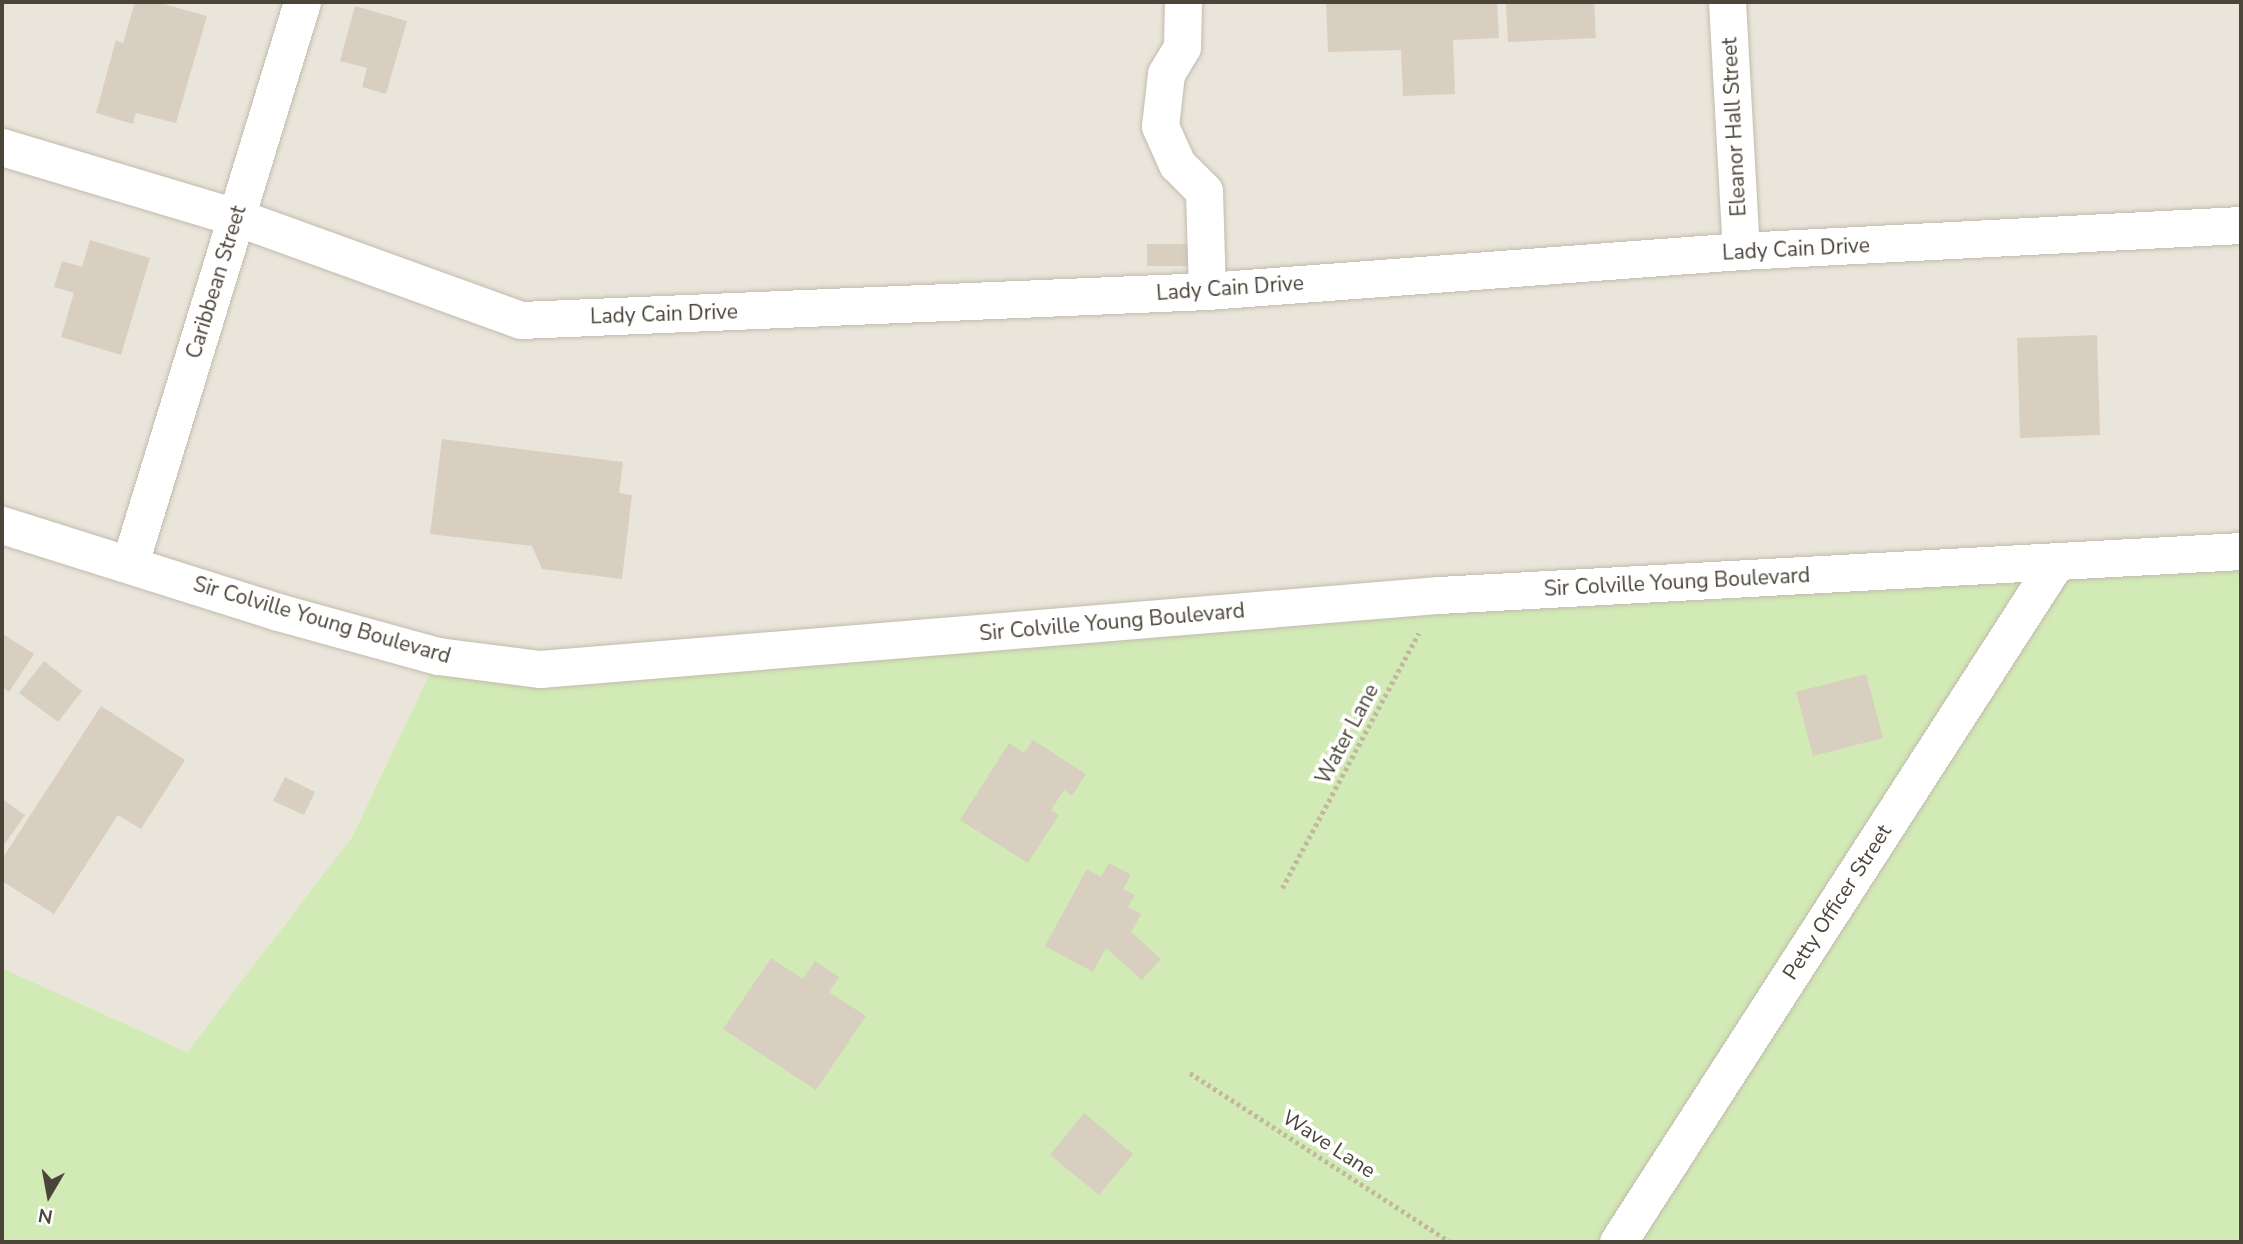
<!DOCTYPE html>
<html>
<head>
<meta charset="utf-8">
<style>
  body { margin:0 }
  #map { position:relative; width:2243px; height:1244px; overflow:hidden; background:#f6f3ec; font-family:"Nunito Sans",sans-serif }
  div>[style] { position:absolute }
  .residential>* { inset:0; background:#eae5da }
  .green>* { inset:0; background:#d2eab5 }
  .building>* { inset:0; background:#d8cfc1 }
  .path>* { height:4.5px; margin-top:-2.25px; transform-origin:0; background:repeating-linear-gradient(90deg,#c4b79f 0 3.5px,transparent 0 7px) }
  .roads { filter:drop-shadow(0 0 2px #c2bbae) drop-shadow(0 0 2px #c2bbae) }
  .minor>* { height:37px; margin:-18.5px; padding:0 18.5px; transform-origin:18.5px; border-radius:18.5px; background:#fff }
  span { translate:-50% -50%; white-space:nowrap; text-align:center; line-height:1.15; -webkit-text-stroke:7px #fff; paint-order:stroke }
  .street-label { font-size:21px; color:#4b4439 }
  .frame { position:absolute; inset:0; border:4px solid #4b4439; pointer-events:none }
  .north { position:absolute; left:14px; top:1160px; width:70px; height:70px; -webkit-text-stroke:5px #fff; paint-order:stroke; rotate:190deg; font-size:19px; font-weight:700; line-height:28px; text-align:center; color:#4b4439 }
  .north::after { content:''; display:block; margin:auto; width:24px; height:32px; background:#4b4439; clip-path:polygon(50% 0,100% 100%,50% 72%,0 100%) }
</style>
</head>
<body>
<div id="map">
  <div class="residential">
    <i style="clip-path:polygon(2px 2px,2241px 2px,2241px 565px,540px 669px,438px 656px,352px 837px,187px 1052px,2px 968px)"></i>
  </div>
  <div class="green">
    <i style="clip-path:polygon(2241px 565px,2241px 1242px,2px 1242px,2px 968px,187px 1052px,352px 837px,438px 656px,540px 669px,1439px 595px)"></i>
  </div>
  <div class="building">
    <i style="clip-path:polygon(135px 2px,156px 2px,207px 16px,176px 123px,136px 113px,133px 124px,96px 113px,116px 40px,123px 43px)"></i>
    <i style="clip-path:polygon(1326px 2px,1497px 2px,1499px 38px,1453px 40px,1455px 94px,1403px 96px,1401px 50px,1328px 52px)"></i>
    <i style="clip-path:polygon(1530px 2px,1594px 2px,1596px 38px,1508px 42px,1506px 4px)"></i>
    <i style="clip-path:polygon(355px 6px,407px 21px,386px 94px,362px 87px,367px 68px,340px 61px)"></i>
    <i style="clip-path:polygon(90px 240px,150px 258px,121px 355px,61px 337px,74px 293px,54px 287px,62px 261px,82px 267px)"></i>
    <i style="clip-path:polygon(1147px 244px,1189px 244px,1190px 266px,1147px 266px)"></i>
    <i style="clip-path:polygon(2097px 335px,2100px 435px,2020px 438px,2017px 338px)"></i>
    <i style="clip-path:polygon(442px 439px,623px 462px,619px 493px,632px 495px,622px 579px,542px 569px,532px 546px,430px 534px)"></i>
    <i style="clip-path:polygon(3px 634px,34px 654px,9px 692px,2px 687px)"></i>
    <i style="clip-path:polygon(44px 661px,82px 691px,58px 722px,19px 693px)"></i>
    <i style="clip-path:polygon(1866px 674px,1883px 738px,1813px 756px,1796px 692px)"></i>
    <i style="clip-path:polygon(101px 706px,185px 760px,141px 829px,118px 815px,54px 914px,2px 881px,2px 859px)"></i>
    <i style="clip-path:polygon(1033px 740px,1086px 774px,1072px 796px,1064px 790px,1051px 810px,1059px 815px,1028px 863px,960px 820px,1009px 743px,1024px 753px)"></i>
    <i style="clip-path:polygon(285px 777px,315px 792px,304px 815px,273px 801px)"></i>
    <i style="clip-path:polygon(2px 799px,25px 815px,2px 848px)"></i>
    <i style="clip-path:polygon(1109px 863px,1131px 875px,1123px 889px,1135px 895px,1128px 907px,1141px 914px,1131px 932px,1161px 959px,1142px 980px,1106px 948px,1093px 972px,1045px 946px,1087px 869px,1101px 877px)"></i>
    <i style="clip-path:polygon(771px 958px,803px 979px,815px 961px,839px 977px,829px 992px,866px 1016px,816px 1090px,723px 1029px)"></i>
    <i style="clip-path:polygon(1084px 1113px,1133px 1154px,1099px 1195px,1050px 1155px)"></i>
  </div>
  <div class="path">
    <i style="left:1282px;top:888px;width:289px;rotate:-61.8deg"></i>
    <i style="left:1190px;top:1073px;width:310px;rotate:33deg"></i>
  </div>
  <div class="roads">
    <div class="minor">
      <i style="left:1183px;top:2px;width:45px;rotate:91.3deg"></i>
      <i style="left:1182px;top:47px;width:31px;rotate:121deg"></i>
      <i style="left:1166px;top:74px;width:52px;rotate:96.6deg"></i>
      <i style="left:1160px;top:126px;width:42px;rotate:65.9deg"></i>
      <i style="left:1177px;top:164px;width:38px;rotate:45deg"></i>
      <i style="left:1204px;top:191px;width:100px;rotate:88.3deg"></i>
      <i style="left:1727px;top:2px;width:249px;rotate:86.8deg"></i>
      <i style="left:2px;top:147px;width:244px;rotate:16.7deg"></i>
      <i style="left:236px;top:217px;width:303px;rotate:19.9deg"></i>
      <i style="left:521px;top:320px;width:687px;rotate:-2.42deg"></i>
      <i style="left:1207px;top:291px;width:535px;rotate:-4.28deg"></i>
      <i style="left:1741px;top:251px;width:501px;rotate:-2.98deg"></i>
      <i style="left:2px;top:525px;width:289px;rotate:17.5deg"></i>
      <i style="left:278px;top:612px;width:166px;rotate:15.4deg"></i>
      <i style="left:438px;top:656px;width:103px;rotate:7.3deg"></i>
      <i style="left:540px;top:669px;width:902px;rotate:-4.71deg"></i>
      <i style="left:1439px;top:595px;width:803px;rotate:-3.14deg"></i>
      <i style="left:130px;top:563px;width:587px;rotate:-72.95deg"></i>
      <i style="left:1618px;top:1242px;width:809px;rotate:-57.21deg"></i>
    </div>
  </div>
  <div class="street-label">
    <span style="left:1734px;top:127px;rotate:-93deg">Eleanor Hall Street</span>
    <span style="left:1796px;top:249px;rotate:-3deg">Lady Cain Drive</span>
    <span style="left:216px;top:282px;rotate:-73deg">Caribbean Street</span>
    <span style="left:1230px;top:288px;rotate:-4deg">Lady Cain Drive</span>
    <span style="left:664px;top:314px;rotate:-2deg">Lady Cain Drive</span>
    <span style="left:1677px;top:582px;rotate:-3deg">Sir Colville Young Boulevard</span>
    <span style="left:322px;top:620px;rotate:16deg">Sir Colville Young Boulevard</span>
    <span style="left:1112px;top:622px;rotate:-5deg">Sir Colville Young Boulevard</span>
    <span style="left:1347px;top:734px;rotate:-62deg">Water Lane</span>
    <span style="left:1837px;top:902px;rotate:-57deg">Petty Officer Street</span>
    <span style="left:1329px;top:1144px;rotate:33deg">Wave Lane</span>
  </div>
  <div class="frame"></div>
  <div class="north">N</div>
</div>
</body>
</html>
